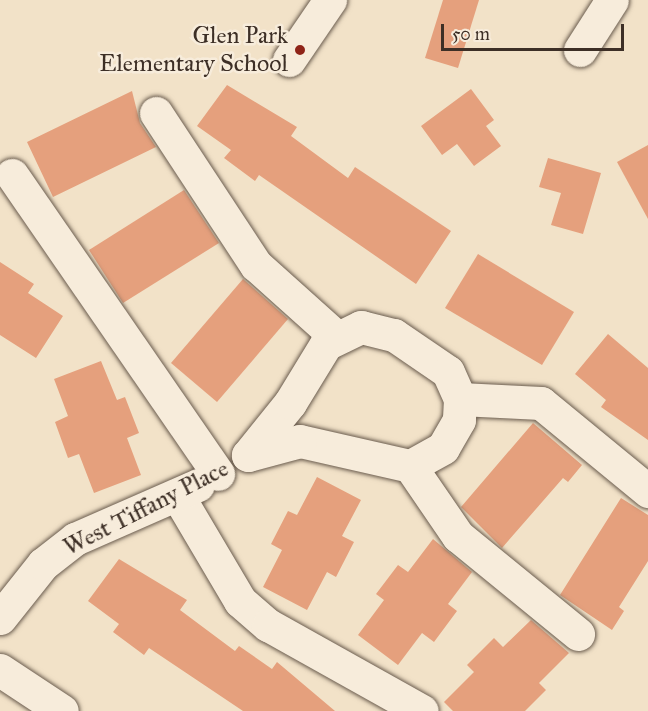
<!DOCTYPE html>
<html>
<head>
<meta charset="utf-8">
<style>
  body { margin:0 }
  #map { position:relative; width:648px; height:711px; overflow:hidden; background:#f2e2c8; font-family:"IM FELL Great Primer",serif }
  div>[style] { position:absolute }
  .building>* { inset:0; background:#e5a07d }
  .roads { filter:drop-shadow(0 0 2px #6a5c4e) drop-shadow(0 0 2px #6a5c4e) }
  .minor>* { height:33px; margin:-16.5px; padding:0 16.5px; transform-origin:16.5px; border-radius:16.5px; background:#f7ecdb }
  .dots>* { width:16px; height:16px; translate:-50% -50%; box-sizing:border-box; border:3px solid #f7ecdb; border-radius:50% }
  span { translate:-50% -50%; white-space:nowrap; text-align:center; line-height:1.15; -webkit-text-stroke:5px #f7ecdb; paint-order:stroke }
  .poi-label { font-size:24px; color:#3d2f26 }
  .right { translate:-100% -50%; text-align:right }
  .street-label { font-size:24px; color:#3d2f26 }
  .scale { position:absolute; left:441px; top:24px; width:183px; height:27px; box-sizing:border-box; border:3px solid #3d2f26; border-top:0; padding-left:8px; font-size:18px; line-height:21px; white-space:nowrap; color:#3d2f26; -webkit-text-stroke:4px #f7ecdb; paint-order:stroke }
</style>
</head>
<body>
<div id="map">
  <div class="building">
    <i style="clip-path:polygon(443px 0,479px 0,458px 68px,425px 58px)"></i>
    <i style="clip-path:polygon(227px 85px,297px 127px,291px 136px,348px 178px,355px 167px,451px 231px,416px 284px,259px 175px,255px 181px,224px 158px,231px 150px,197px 126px)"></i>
    <i style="clip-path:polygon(471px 89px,494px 120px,486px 126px,501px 146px,474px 166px,457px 144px,442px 155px,421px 126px)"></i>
    <i style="clip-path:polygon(132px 91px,140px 123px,156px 147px,53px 197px,27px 142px)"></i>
    <i style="clip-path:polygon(648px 145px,648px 219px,617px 162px)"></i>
    <i style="clip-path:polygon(548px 158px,601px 173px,583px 234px,551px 225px,561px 193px,539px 187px)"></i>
    <i style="clip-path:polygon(184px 190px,219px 243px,123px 303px,89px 250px)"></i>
    <i style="clip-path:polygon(478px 254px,574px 312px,542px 365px,445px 308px)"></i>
    <i style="clip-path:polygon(0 262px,34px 284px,28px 293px,63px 316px,36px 358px,0 335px)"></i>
    <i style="clip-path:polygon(243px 279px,288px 319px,217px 402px,171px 363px)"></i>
    <i style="clip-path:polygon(608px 334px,648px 368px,648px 440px,601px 407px,606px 400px,575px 374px)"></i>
    <i style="clip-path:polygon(101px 361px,117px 400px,125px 397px,139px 433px,127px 438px,141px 475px,94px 493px,79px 454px,68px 458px,55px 422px,68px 416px,54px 379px)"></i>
    <i style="clip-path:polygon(533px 423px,582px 465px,568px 482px,563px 478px,502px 548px,461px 507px)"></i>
    <i style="clip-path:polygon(317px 477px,361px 500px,342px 536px,354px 542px,336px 577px,327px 572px,307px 610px,263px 587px,282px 550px,271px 544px,288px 511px,297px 515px)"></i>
    <i style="clip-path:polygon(621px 498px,648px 515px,648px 561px,619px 607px,624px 611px,612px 630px,560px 595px)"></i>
    <i style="clip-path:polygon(433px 539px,472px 572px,448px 604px,457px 611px,434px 642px,422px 633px,398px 665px,358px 635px,384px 600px,376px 594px,398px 565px,408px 572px)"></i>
    <i style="clip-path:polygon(119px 559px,187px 600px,180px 610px,235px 651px,239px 646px,272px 669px,277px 662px,335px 711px,243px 711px,149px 648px,144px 655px,113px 632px,119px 624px,88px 601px)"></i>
    <i style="clip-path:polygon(531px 620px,569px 653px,539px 683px,546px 690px,525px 711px,453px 711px,444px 702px,474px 672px,467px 665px,494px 638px,503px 647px)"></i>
  </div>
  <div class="roads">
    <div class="minor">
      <i style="left:580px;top:50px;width:59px;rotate:-57.4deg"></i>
      <i style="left:289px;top:60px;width:73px;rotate:-55.7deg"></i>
      <i style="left:156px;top:113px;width:182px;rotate:56.7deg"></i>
      <i style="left:256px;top:265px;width:106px;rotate:41.9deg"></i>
      <i style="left:12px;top:175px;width:363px;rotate:55.4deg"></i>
      <i style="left:361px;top:327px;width:34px;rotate:14deg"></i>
      <i style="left:394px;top:335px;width:65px;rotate:34.4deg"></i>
      <i style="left:448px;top:372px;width:30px;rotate:66deg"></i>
      <i style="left:460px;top:399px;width:21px;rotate:93deg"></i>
      <i style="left:459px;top:420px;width:32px;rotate:120deg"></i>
      <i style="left:443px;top:448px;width:38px;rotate:151deg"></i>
      <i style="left:410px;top:466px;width:113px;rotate:-167.2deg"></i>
      <i style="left:300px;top:441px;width:54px;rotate:164.9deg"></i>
      <i style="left:248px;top:455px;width:67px;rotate:-51.1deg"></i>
      <i style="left:290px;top:403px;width:69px;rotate:-58.6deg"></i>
      <i style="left:326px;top:344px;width:39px;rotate:-26deg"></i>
      <i style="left:460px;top:399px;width:81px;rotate:2.8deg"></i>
      <i style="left:541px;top:403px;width:139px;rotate:39.4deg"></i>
      <i style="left:410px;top:466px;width:85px;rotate:55.6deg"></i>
      <i style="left:458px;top:536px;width:155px;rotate:39.2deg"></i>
      <i style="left:178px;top:496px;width:122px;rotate:59.4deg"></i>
      <i style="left:240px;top:601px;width:37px;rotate:41deg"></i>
      <i style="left:268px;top:625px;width:176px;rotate:29.2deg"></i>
      <i style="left:0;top:618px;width:69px;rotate:-51.5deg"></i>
      <i style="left:43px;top:564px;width:41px;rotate:-38deg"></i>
      <i style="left:75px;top:539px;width:134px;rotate:-23.7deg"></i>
      <i style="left:0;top:670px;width:74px;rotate:33.5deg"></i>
    </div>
  </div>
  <div class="dots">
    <i style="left:300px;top:50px;background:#8f2418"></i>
  </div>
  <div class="poi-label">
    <span class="right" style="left:288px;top:50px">Glen Park<br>Elementary School</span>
  </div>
  <div class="street-label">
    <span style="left:146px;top:508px;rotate:-27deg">West Tiffany Place</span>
  </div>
  <div class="scale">50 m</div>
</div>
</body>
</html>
